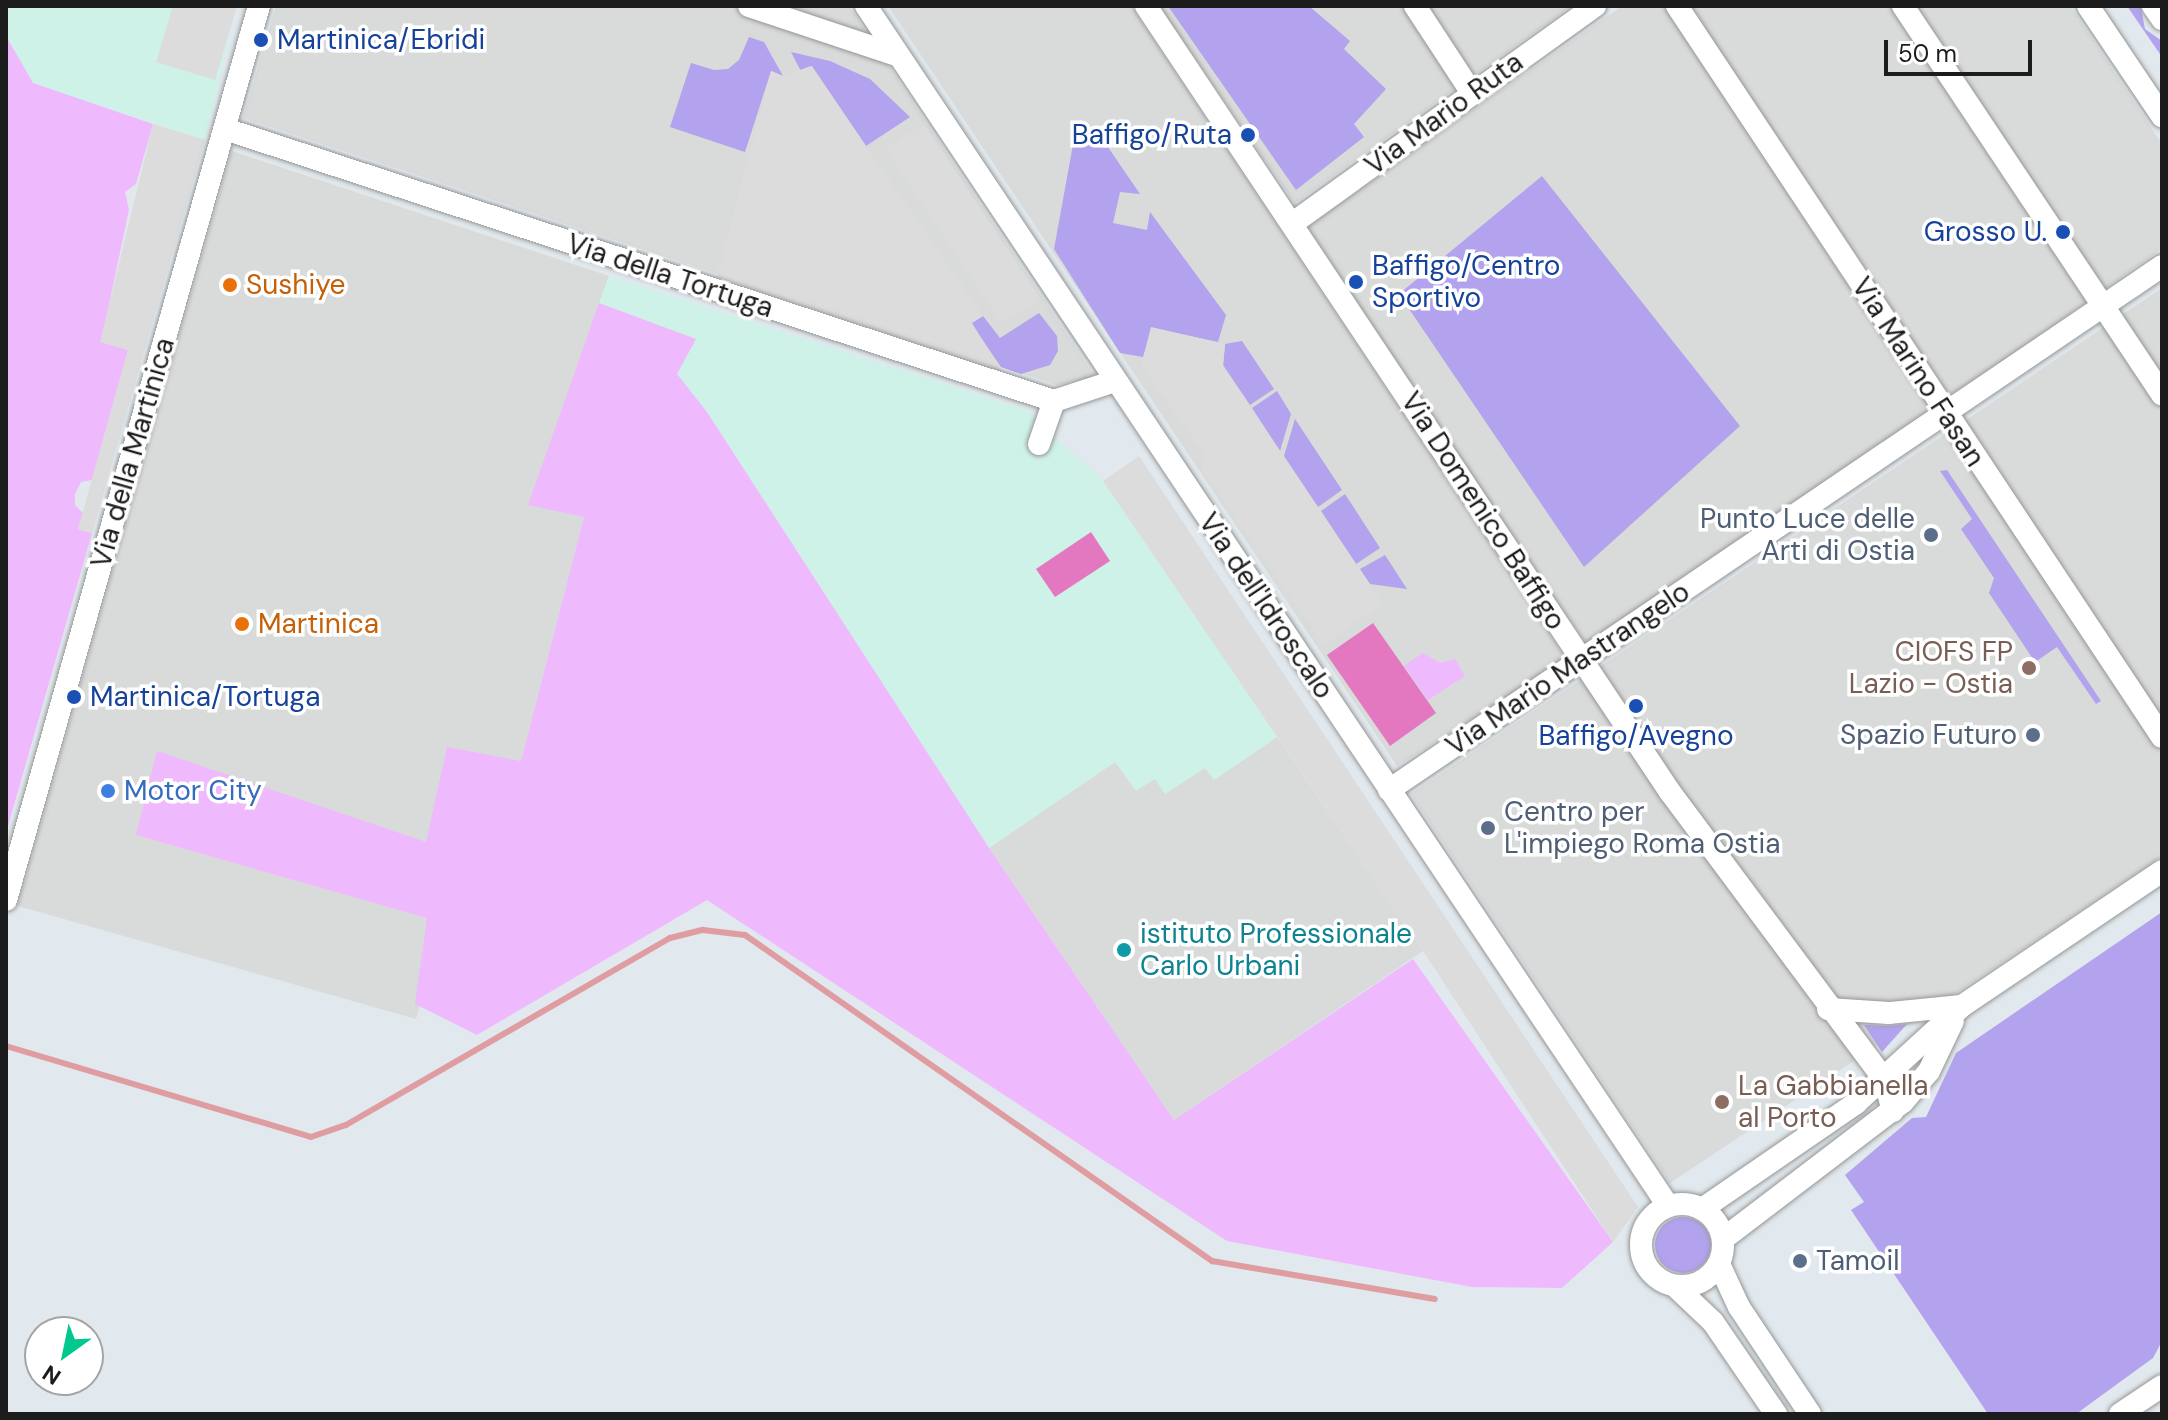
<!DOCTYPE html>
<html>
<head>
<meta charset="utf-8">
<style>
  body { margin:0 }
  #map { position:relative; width:2168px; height:1420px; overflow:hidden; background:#e1e9ee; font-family:"DM Sans",sans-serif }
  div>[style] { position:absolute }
  .residential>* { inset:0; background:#d9dada }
  .commercial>* { inset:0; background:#cef1e8 }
  .grass>* { inset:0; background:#b3a2ed }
  .round { border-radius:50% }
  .park>* { inset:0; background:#efb9fd }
  .pitch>* { inset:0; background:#e378c0 }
  .parking>* { inset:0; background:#dcdcdc }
  .stream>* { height:6px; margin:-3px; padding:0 3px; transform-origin:3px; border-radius:3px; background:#df9da1 }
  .roads { filter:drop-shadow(0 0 2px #969696) drop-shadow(0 0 2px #969696) }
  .minor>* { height:22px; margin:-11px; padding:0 11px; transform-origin:11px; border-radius:11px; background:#fff }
  .minor>.ring { margin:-11px; padding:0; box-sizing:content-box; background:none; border:22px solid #fff; border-radius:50% }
  .dots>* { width:22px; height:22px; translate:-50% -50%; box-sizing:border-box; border:4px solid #fff; border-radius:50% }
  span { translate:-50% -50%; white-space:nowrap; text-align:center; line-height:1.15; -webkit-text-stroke:7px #fff; paint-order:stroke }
  .transit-label { font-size:28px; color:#164399 }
  .left { translate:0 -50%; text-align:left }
  .right { translate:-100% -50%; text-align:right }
  .street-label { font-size:28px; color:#1c1c1c }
  .food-label { font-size:28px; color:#c56008 }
  .service-label { font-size:28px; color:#4e5e75 }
  .education-label { font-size:28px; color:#785e54 }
  .shop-label { font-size:28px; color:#366cbe }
  .culture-label { font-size:28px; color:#0d838f }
  .frame { position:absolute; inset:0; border:8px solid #1c1c1c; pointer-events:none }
  .north { position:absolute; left:24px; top:1316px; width:80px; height:80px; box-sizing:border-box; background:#fff; border:2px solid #a4a4a4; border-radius:50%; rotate:213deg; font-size:22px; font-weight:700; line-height:32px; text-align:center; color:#1c1c1c }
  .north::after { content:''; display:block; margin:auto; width:28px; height:36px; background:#00c88f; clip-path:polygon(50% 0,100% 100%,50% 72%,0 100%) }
  .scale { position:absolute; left:1884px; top:40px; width:148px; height:36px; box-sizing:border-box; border:4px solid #1c1c1c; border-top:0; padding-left:10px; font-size:24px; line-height:28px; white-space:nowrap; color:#1c1c1c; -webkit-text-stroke:6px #fff; paint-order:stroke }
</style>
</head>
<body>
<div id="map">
  <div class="residential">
    <i style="clip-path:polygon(276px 6px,849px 6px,1095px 377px,1057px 385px,243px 118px)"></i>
    <i style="clip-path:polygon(888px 6px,1131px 6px,1566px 659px,1397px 766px)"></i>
    <i style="clip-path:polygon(1159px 6px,1571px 6px,1295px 203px)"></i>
    <i style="clip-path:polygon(1622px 6px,2070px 6px,2162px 144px,2162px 248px,1593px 654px,1304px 229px)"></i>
    <i style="clip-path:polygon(232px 151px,609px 276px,529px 504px,584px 517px,521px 761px,497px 757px,416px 1019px,18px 906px)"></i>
    <i style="clip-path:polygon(2162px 288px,2162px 856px,1670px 1183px,1411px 794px)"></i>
    <i style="clip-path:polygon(1277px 737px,1423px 951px,1174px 1120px,989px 848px,1115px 762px,1155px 778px,1205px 767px,1214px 780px)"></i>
  </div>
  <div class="commercial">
    <i style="clip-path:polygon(6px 6px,236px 6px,205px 140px,32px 83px,6px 36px)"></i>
    <i style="clip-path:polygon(609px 276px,1026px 410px,1103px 481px,1277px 737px,1214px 780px,1205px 768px,1165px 794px,1155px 779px,1136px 791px,1115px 762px,989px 848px,707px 412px,676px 374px,696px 339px,599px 303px)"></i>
  </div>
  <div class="grass">
    <i style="clip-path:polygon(1168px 6px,1309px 6px,1350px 41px,1344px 49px,1386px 89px,1354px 124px,1364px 137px,1296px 190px)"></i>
    <i style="clip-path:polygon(2127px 6px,2141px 8px,2145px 29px,2162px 41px,2162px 57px)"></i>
    <i style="clip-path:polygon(749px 37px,764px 42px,783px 76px,771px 71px,745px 152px,670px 127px,691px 63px,714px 70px,728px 69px,739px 60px)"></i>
    <i style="clip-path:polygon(791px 52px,830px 61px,870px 79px,910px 117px,866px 146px,812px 66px,802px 73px)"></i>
    <i style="clip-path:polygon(1076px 128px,1097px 131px,1140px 194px,1120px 192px,1113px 223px,1147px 230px,1150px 212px,1226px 315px,1218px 342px,1152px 328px,1143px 357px,1120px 353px,1054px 249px)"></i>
    <i style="clip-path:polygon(1542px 176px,1740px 426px,1584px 567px,1399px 294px)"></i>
    <i style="clip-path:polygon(1039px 313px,1057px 336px,1058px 351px,1050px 365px,1021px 374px,1001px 367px,971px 323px,983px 316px,1000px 338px)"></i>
    <i style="clip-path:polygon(1242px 341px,1274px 389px,1250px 405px,1223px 365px,1225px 344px)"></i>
    <i style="clip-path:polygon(1277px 391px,1291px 414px,1280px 451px,1252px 408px)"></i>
    <i style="clip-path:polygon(1295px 419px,1342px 490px,1318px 507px,1284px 456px)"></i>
    <i style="clip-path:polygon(1947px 470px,2101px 701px,2096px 704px,2057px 647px,2035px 662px,1989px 593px,1994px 578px,1961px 529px,1972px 519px,1940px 471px)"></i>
    <i style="clip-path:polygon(1345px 494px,1380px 548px,1356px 564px,1321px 511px)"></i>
    <i style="clip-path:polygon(1385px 555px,1407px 589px,1370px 584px,1360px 569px)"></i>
    <i style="clip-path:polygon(2162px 912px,2162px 1341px,2153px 1358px,2076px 1414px,1988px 1414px,1851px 1210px,1864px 1202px,1845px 1175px,1912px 1118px,1926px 1117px,1956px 1053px)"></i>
    <i style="clip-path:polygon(1907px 1024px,1882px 1052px,1864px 1025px,1889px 1026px)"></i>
    <i class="round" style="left:1655px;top:1217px;width:56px;height:56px"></i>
  </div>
  <div class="park">
    <i style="clip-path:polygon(6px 36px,33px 83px,153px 124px,136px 184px,125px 192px,129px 210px,101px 342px,128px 350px,92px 480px,81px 482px,75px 494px,75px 505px,83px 513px,78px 529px,92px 533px,6px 833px)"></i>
    <i style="clip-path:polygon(599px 303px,696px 339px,677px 374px,707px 412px,989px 848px,1174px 1120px,1413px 959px,1613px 1242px,1562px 1288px,1472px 1287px,1227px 1241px,707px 900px,477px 1035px,415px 1004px,427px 918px,136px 835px,157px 751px,426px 842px,447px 747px,521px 761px,584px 517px,528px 505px)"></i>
    <i style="clip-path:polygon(1423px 653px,1440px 663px,1455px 659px,1465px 676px,1428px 700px,1404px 666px)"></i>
  </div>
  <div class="pitch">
    <i style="clip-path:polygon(1091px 532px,1110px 561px,1055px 597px,1036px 569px)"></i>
    <i style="clip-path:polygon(1373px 623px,1436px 713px,1390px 746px,1327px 655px)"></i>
  </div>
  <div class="parking">
    <i style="clip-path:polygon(173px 6px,237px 6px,215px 80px,156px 62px)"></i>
    <i style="clip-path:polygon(811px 66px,983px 316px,972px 323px,1002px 372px,717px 277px,771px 71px,783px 76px)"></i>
    <i style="clip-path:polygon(153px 124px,205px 140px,92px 533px,78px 529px,128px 350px,100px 342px)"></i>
    <i style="clip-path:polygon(924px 124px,1041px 300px,1001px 322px,885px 149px)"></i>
    <i style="clip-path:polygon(1151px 327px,1225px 344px,1223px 366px,1383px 604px,1324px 645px,1202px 470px,1204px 454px,1141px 366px)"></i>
    <i style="clip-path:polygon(1139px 456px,1638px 1207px,1613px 1242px,1423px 951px,1103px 481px)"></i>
  </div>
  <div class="stream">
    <i style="left:6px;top:1046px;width:318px;rotate:16.6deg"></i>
    <i style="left:311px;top:1137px;width:37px;rotate:-19deg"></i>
    <i style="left:346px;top:1125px;width:374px;rotate:-30deg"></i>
    <i style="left:670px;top:938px;width:34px;rotate:-14deg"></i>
    <i style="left:703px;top:930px;width:42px;rotate:6.8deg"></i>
    <i style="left:745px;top:935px;width:570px;rotate:34.92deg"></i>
    <i style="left:1212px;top:1261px;width:226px;rotate:9.7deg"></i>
  </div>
  <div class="roads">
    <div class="minor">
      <i style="left:749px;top:6px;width:155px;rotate:18.4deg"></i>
      <i style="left:866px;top:6px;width:1443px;rotate:56.24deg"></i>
      <i style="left:1146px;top:6px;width:945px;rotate:56.31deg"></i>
      <i style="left:1670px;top:792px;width:359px;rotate:53.3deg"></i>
      <i style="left:1885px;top:1080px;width:32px;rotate:76deg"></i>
      <i style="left:1415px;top:6px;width:104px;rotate:56.8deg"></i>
      <i style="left:1677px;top:6px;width:877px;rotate:56.44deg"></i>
      <i style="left:1903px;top:6px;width:467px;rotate:56.3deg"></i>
      <i style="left:2088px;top:6px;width:133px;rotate:56.1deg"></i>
      <i style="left:2153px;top:6px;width:16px;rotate:55deg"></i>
      <i style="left:225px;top:129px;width:872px;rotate:18.16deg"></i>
      <i style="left:1054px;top:401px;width:64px;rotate:-18.2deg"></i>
      <i style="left:1293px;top:223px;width:372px;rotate:-35.7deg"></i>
      <i style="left:1039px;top:444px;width:46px;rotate:-70.8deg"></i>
      <i style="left:1389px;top:790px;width:934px;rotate:-34.13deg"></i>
      <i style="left:6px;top:900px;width:929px;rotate:-74.2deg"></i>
      <i style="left:1828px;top:1009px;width:61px;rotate:3.8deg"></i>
      <i style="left:1889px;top:1013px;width:72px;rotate:-5.6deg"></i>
      <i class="ring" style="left:1641px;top:1204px;width:60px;height:60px"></i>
      <i style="left:1702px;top:1209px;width:187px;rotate:-34.5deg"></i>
      <i style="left:1856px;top:1103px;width:144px;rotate:-42.5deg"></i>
      <i style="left:1962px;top:1006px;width:241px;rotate:-34deg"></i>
      <i style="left:1723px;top:1239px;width:226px;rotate:-37.3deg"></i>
      <i style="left:1903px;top:1102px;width:40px;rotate:-50deg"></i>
      <i style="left:1929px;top:1071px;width:55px;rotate:-64.4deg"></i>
      <i style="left:1719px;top:1264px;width:47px;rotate:65.1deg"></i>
      <i style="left:1739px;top:1307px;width:128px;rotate:56.4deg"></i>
      <i style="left:1675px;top:1286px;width:52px;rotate:43.5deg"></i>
      <i style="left:1713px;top:1322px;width:112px;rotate:55.6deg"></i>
      <i style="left:2120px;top:1414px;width:50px;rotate:-33.7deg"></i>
    </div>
  </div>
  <div class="dots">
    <i style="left:261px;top:40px;background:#1a4fb4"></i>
    <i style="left:1248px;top:135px;background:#1a4fb4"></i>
    <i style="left:2063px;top:232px;background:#1a4fb4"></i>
    <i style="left:1356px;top:282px;background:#1a4fb4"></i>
    <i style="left:230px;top:285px;background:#e8710a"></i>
    <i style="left:1931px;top:535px;background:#5c6f8a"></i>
    <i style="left:242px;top:624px;background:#e8710a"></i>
    <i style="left:2029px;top:668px;background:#8d6e63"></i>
    <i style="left:74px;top:697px;background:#1a4fb4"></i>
    <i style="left:1636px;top:706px;background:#1a4fb4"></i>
    <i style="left:2033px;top:735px;background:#5c6f8a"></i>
    <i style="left:108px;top:791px;background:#3f7fe0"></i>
    <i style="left:1488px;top:828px;background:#5c6f8a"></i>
    <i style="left:1124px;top:950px;background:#0f9aa8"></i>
    <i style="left:1722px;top:1102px;background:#8d6e63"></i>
    <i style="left:1800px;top:1261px;background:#5c6f8a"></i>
  </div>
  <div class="transit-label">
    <span class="left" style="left:277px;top:40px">Martinica/Ebridi</span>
    <span class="right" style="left:1232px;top:135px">Baffigo/Ruta</span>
    <span class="right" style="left:2047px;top:232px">Grosso U.</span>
    <span class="left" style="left:1372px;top:282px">Baffigo/Centro<br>Sportivo</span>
    <span class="left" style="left:90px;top:697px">Martinica/Tortuga</span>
    <span style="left:1636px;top:736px">Baffigo/Avegno</span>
  </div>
  <div class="street-label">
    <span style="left:1444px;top:114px;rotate:-36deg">Via Mario Ruta</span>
    <span style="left:670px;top:276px;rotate:18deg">Via della Tortuga</span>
    <span style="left:1918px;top:372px;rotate:57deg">Via Marino Fasan</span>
    <span style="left:133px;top:453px;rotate:-74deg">Via della Martinica</span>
    <span style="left:1483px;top:511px;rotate:57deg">Via Domenico Baffigo</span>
    <span style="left:1266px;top:606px;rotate:56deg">Via dell'Idroscalo</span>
    <span style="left:1568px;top:669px;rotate:-34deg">Via Mario Mastrangelo</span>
  </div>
  <div class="food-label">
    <span class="left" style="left:246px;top:285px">Sushiye</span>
    <span class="left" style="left:258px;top:624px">Martinica</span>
  </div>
  <div class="service-label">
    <span class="right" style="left:1915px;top:535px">Punto Luce delle<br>Arti di Ostia</span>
    <span class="right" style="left:2017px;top:735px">Spazio Futuro</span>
    <span class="left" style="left:1504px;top:828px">Centro per<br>L'impiego Roma Ostia</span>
    <span class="left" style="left:1816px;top:1261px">Tamoil</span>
  </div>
  <div class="education-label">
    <span class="right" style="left:2013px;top:668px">CIOFS FP<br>Lazio - Ostia</span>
    <span class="left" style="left:1738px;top:1102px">La Gabbianella<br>al Porto</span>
  </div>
  <div class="shop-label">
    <span class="left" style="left:124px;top:791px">Motor City</span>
  </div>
  <div class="culture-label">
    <span class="left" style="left:1140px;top:950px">istituto Professionale<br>Carlo Urbani</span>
  </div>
  <div class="frame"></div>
  <div class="north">N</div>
  <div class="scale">50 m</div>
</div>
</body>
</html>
